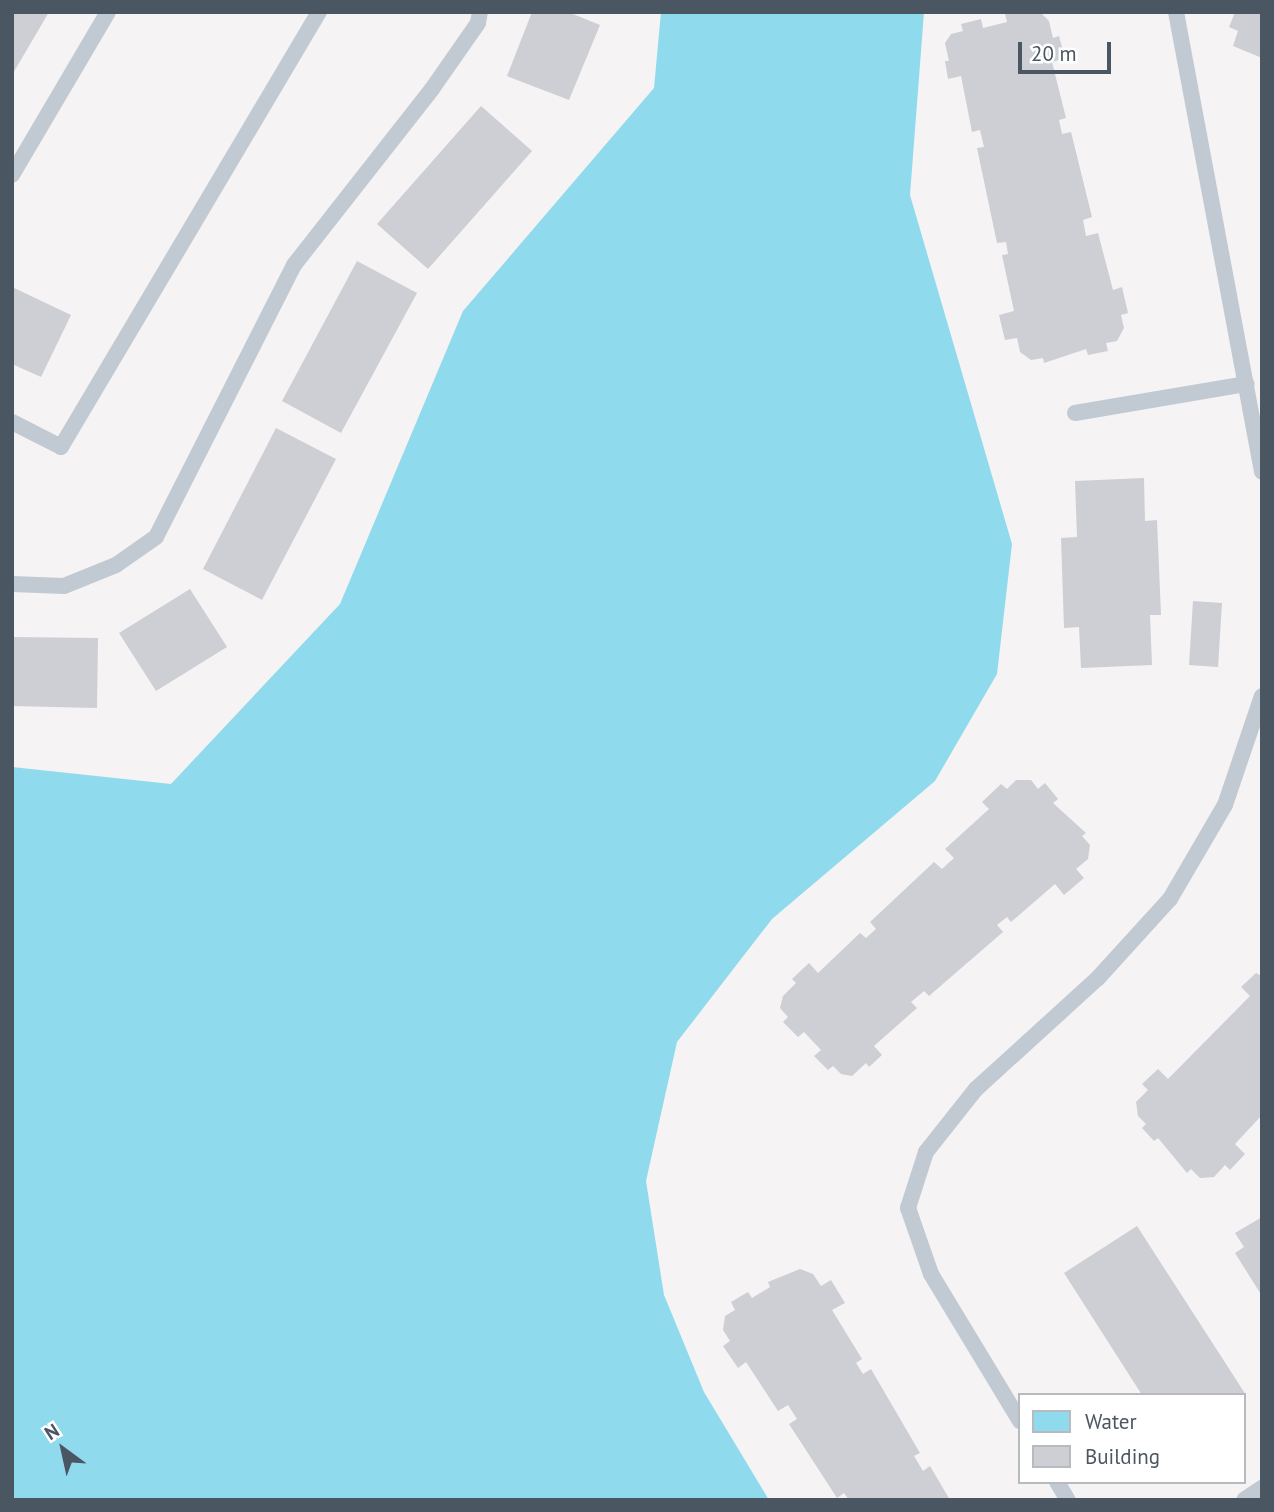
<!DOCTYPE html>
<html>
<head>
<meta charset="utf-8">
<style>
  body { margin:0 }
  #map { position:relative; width:1274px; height:1512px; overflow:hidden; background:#f5f3f3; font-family:"PT Sans",sans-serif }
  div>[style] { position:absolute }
  .water>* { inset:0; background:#90daee }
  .building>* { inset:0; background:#cdcfd5 }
  .service>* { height:16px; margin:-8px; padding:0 8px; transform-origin:8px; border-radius:8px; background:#c1cad2 }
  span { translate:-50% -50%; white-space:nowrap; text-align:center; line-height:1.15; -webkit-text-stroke:6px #fff; paint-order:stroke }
  .frame { position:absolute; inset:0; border:14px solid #4a5661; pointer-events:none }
  .legend { position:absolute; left:1018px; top:1393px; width:228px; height:91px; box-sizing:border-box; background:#fff; border:2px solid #b7bbc0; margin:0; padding:9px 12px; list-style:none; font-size:21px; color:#4a5661 }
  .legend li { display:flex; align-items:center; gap:14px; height:35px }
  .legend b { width:35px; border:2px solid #b7bbc0 }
  .north { position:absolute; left:28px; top:1414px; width:70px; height:70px; -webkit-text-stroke:5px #fff; paint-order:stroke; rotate:327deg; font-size:19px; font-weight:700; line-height:28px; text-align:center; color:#4a5661 }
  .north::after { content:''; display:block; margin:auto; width:24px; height:32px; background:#4a5661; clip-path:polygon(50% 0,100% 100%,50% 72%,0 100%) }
  .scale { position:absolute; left:1018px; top:42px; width:93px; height:32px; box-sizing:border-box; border:4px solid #4a5661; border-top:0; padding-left:9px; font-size:21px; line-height:24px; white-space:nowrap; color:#4a5661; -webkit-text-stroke:5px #fff; paint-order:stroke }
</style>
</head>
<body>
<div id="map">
  <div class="water">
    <i style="clip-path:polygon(661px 12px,924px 12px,910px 195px,1012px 544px,997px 674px,935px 781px,772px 919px,677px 1042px,646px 1181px,664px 1295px,704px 1392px,769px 1500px,12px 1500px,12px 767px,171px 784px,340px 604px,463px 311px,654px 88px)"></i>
  </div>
  <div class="building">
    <i style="clip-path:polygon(12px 12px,49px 12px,12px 75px)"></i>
    <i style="clip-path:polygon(532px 12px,568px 12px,600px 25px,569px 100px,507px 76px)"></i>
    <i style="clip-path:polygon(1026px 12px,1040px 12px,1049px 21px,1053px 38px,1059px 36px,1065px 58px,1052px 62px,1066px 118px,1059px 120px,1062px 134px,1071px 132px,1092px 217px,1083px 220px,1086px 236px,1098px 233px,1113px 290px,1122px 287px,1128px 313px,1121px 315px,1124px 328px,1117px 341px,1106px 343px,1108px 351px,1088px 355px,1086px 349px,1044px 363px,1043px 358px,1031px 360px,1020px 352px,1017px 338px,1005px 340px,999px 315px,1014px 311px,1002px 255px,1008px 254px,1006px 242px,997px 243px,977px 148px,984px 147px,980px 130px,972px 132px,961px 76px,948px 79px,945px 61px,949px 61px,945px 43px,951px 34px,963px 31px,961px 24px,981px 19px,983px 28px,1007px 22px,1005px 14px)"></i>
    <i style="clip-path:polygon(1235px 12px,1262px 12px,1262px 58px,1233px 46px,1238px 31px,1229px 27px)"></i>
    <i style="clip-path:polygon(481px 106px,532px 151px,428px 269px,377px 224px)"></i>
    <i style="clip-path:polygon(357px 261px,417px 293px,341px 433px,282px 401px)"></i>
    <i style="clip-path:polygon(12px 287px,71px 315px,41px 377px,12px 364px)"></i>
    <i style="clip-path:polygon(276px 428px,336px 459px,262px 600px,203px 569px)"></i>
    <i style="clip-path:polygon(1144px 478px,1145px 521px,1157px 520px,1161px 615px,1150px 615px,1152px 665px,1081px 668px,1079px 627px,1064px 628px,1061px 538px,1077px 537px,1075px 481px)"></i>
    <i style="clip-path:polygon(190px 589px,227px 647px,156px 691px,119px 633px)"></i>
    <i style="clip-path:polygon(1193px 601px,1222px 603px,1218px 667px,1189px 665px)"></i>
    <i style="clip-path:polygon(12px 637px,98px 638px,97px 708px,12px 706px)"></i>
    <i style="clip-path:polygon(1016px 780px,1031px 780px,1038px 789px,1045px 783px,1058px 799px,1053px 803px,1086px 833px,1082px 836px,1090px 845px,1088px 859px,1076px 869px,1084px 878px,1064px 895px,1055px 884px,1011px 922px,1007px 917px,997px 925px,1003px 932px,929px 996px,924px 991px,911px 1002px,917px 1008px,874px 1046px,882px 1055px,869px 1067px,866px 1063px,852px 1076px,841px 1074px,833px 1066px,828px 1070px,814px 1056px,821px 1050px,804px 1032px,798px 1037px,783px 1022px,788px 1017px,780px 1008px,783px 996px,796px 983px,792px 979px,809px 963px,818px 973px,860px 933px,866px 938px,876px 929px,870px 922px,934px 862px,942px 869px,954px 858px,945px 849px,989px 809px,982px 802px,1001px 784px,1007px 789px)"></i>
    <i style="clip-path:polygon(1256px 973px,1262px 976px,1262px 1115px,1235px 1144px,1245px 1154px,1230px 1170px,1225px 1165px,1214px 1177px,1200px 1178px,1191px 1169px,1187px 1173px,1158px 1138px,1154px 1141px,1142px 1128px,1146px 1124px,1138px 1116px,1136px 1102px,1148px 1090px,1142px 1084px,1158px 1069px,1168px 1079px,1250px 996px,1241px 987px)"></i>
    <i style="clip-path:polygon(1262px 1217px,1262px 1296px,1235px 1253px,1244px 1247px,1235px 1233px)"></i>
    <i style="clip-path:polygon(1137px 1226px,1246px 1395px,1142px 1395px,1064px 1273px)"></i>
    <i style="clip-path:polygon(800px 1269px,813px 1274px,821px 1286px,831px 1280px,845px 1303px,832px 1310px,862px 1359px,856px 1363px,863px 1374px,871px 1369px,920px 1453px,914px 1456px,923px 1471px,930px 1466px,950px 1500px,849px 1500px,844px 1493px,837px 1498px,789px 1424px,797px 1419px,788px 1405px,778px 1411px,746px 1362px,738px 1368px,723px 1346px,730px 1341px,723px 1330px,725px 1316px,735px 1310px,731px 1302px,748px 1292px,752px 1298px,770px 1287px,768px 1282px)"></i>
  </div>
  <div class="service">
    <i style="left:1176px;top:12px;width:468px;rotate:79.4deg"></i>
    <i style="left:12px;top:175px;width:189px;rotate:-59.5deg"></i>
    <i style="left:1075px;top:413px;width:174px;rotate:-9.6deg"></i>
    <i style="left:12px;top:422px;width:55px;rotate:27deg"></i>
    <i style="left:61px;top:447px;width:506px;rotate:-59.33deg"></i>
    <i style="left:12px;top:584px;width:52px;rotate:2.2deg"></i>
    <i style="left:64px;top:586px;width:56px;rotate:-22deg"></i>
    <i style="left:116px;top:565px;width:49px;rotate:-35deg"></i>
    <i style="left:156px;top:537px;width:305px;rotate:-63.1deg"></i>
    <i style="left:294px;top:265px;width:224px;rotate:-51.9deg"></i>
    <i style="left:432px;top:89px;width:80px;rotate:-55.1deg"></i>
    <i style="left:478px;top:23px;width:11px;rotate:-80deg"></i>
    <i style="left:1020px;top:1421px;width:172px;rotate:-121.2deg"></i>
    <i style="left:931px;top:1274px;width:70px;rotate:-109.2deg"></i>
    <i style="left:908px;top:1208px;width:59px;rotate:-72.2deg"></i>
    <i style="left:926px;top:1152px;width:80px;rotate:-51.6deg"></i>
    <i style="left:976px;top:1089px;width:165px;rotate:-42.3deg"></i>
    <i style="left:1098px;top:978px;width:107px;rotate:-47.7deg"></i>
    <i style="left:1170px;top:899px;width:109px;rotate:-59.7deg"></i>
    <i style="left:1225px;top:805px;width:115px;rotate:-71.3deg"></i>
    <i style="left:1057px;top:1482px;width:21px;rotate:59deg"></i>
    <i style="left:1244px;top:1500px;width:22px;rotate:-34deg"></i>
  </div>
  <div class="frame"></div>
  <ul class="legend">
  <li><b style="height:19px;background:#90daee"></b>Water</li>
  <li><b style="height:19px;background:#cdcfd5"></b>Building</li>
  </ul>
  <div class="north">N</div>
  <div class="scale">20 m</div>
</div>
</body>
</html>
